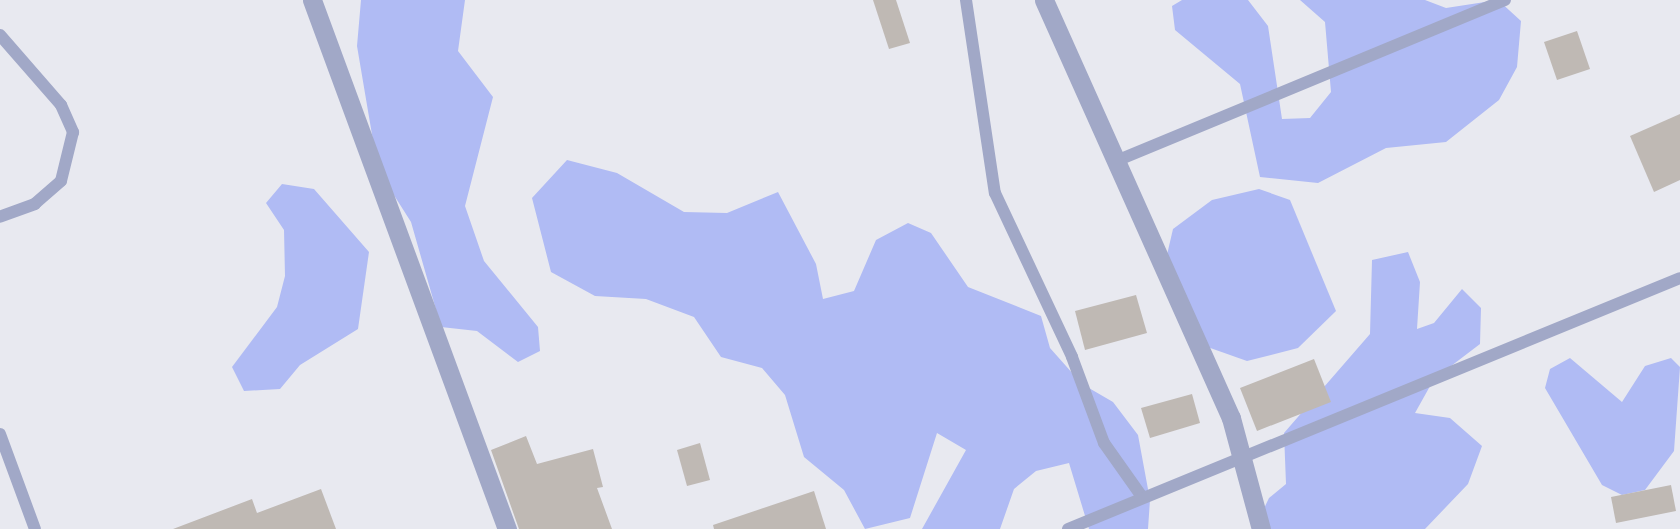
<!DOCTYPE html>
<html>
<head>
<meta charset="utf-8">
<style>
  body { margin:0 }
  #map { position:relative; width:1680px; height:529px; overflow:hidden; background:#e8e9f0; font-family:Arial,sans-serif }
  div>[style] { position:absolute }
  .green>* { inset:0; background:#b0bbf4 }
  .building>* { inset:0; background:#bfb9b4 }
  .service>* { height:12px; margin:-6px; padding:0 6px; transform-origin:6px; border-radius:6px; background:#a1a8c7 }
  .minor>* { height:19px; margin:-9.5px; padding:0 9.5px; transform-origin:9.5px; border-radius:9.5px; background:#a1a8c7 }
  span { translate:-50% -50%; white-space:nowrap; text-align:center; line-height:1.15; -webkit-text-stroke:5px #fff; paint-order:stroke }
</style>
</head>
<body>
<div id="map">
  <div class="green">
    <i style="clip-path:polygon(361px 0,465px 0,458px 51px,493px 97px,465px 206px,484px 261px,538px 327px,540px 351px,518px 362px,477px 331px,441px 327px,411px 222px,378px 170px,357px 46px)"></i>
    <i style="clip-path:polygon(1182px 0,1248px 0,1268px 26px,1282px 119px,1310px 118px,1331px 92px,1325px 22px,1300px 0,1425px 0,1446px 8px,1498px 0,1521px 21px,1517px 67px,1499px 100px,1446px 142px,1386px 148px,1318px 183px,1260px 177px,1240px 84px,1175px 30px,1172px 6px)"></i>
    <i style="clip-path:polygon(567px 160px,617px 173px,684px 212px,727px 213px,778px 192px,816px 264px,823px 299px,854px 291px,876px 240px,908px 223px,931px 233px,968px 287px,1041px 316px,1050px 348px,1082px 384px,1113px 402px,1138px 435px,1150px 500px,1148px 529px,1089px 529px,1069px 463px,1036px 471px,1014px 489px,1000px 529px,922px 529px,966px 450px,937px 433px,910px 518px,865px 529px,844px 490px,804px 457px,785px 395px,762px 368px,721px 357px,694px 317px,646px 299px,595px 296px,551px 272px,532px 198px)"></i>
    <i style="clip-path:polygon(282px 184px,314px 189px,369px 252px,358px 329px,300px 365px,280px 389px,244px 391px,232px 367px,277px 307px,285px 276px,284px 230px,266px 203px)"></i>
    <i style="clip-path:polygon(1259px 189px,1290px 200px,1336px 311px,1298px 348px,1247px 361px,1199px 344px,1163px 272px,1173px 229px,1212px 200px)"></i>
    <i style="clip-path:polygon(1408px 252px,1420px 282px,1417px 329px,1434px 323px,1462px 289px,1481px 308px,1480px 344px,1434px 379px,1415px 413px,1450px 418px,1482px 446px,1468px 484px,1425px 529px,1254px 529px,1269px 498px,1286px 484px,1284px 433px,1370px 334px,1372px 260px)"></i>
    <i style="clip-path:polygon(1570px 358px,1622px 402px,1645px 366px,1671px 358px,1680px 367px,1674px 451px,1645px 490px,1622px 495px,1602px 485px,1545px 388px,1550px 369px)"></i>
  </div>
  <div class="building">
    <i style="clip-path:polygon(873px 0,896px 0,910px 43px,889px 49px)"></i>
    <i style="clip-path:polygon(1577px 31px,1590px 69px,1557px 80px,1544px 42px)"></i>
    <i style="clip-path:polygon(1680px 114px,1680px 180px,1654px 192px,1630px 136px)"></i>
    <i style="clip-path:polygon(1136px 295px,1147px 333px,1085px 350px,1075px 311px)"></i>
    <i style="clip-path:polygon(1314px 359px,1331px 402px,1257px 431px,1240px 388px)"></i>
    <i style="clip-path:polygon(1192px 394px,1200px 423px,1150px 438px,1141px 408px)"></i>
    <i style="clip-path:polygon(526px 436px,537px 464px,593px 449px,603px 487px,597px 488px,612px 529px,519px 529px,491px 450px)"></i>
    <i style="clip-path:polygon(700px 443px,710px 480px,687px 486px,677px 450px)"></i>
    <i style="clip-path:polygon(1671px 485px,1676px 511px,1616px 523px,1611px 497px)"></i>
    <i style="clip-path:polygon(321px 489px,336px 529px,173px 529px,252px 499px,257px 513px)"></i>
    <i style="clip-path:polygon(814px 491px,826px 529px,714px 529px,713px 525px)"></i>
  </div>
  <div class="service">
    <i style="left:966px;top:0;width:195px;rotate:81.5deg"></i>
    <i style="left:995px;top:193px;width:181px;rotate:64.8deg"></i>
    <i style="left:1072px;top:357px;width:92px;rotate:69.6deg"></i>
    <i style="left:1104px;top:443px;width:67px;rotate:54.7deg"></i>
    <i style="left:0;top:35px;width:93px;rotate:48.9deg"></i>
    <i style="left:61px;top:105px;width:30px;rotate:66deg"></i>
    <i style="left:73px;top:132px;width:50px;rotate:103.8deg"></i>
    <i style="left:61px;top:181px;width:35px;rotate:139deg"></i>
    <i style="left:35px;top:204px;width:37px;rotate:160deg"></i>
    <i style="left:1116px;top:161px;width:421px;rotate:-22.5deg"></i>
    <i style="left:0;top:434px;width:101px;rotate:69.8deg"></i>
    <i style="left:1068px;top:529px;width:661px;rotate:-22.3deg"></i>
  </div>
  <div class="minor">
    <i style="left:312px;top:0;width:564px;rotate:69.77deg"></i>
    <i style="left:1044px;top:0;width:458px;rotate:65.9deg"></i>
    <i style="left:1231px;top:418px;width:115px;rotate:74.9deg"></i>
  </div>
</div>
</body>
</html>
